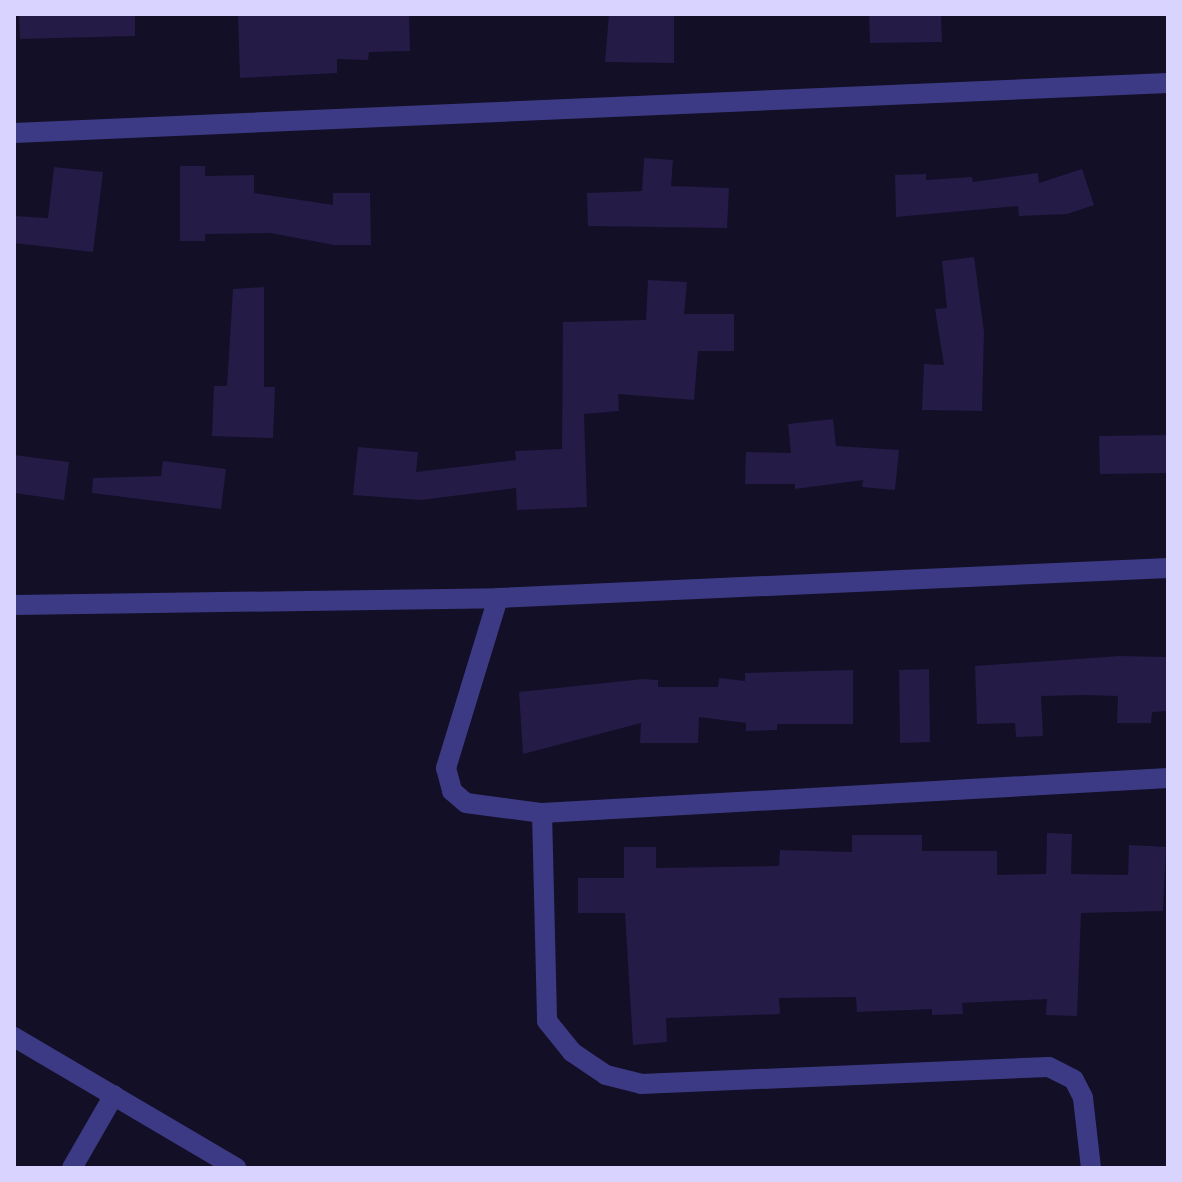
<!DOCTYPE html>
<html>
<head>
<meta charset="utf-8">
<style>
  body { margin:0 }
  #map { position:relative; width:1182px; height:1182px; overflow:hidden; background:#130f26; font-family:Mulish,sans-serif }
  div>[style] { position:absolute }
  .building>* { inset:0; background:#241b47 }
  .minor>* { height:20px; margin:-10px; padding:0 10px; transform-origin:10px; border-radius:10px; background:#3d3a85 }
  span { translate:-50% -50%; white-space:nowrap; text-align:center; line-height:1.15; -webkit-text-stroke:6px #130f26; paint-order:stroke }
  .frame { position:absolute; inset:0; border:16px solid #d9d4ff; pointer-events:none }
</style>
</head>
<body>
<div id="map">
  <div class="building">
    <i style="clip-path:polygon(19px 14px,135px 14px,135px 36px,20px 39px)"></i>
    <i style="clip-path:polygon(409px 14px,410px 51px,369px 52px,368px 60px,337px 59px,337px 73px,240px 78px,238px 16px)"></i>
    <i style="clip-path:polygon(609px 14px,674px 14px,674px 63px,605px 62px)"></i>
    <i style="clip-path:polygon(869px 14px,941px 14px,942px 42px,870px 43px)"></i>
    <i style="clip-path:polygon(644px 158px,673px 160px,671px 186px,729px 188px,727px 228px,588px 226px,587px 193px,642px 191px)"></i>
    <i style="clip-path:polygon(180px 166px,205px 166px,205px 176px,254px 175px,254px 193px,333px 205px,333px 193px,370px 193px,371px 245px,334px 245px,271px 233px,205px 234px,205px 241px,180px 241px)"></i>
    <i style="clip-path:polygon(54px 167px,103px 172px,93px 252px,14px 243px,14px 216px,48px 218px)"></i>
    <i style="clip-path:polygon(1082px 169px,1094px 205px,1067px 214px,1019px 216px,1018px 206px,896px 217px,895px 175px,926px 174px,926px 180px,972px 177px,973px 182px,1038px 173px,1039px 183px)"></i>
    <i style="clip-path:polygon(974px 257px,984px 332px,982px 411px,922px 410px,924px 364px,944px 365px,935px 309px,947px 308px,942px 261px)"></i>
    <i style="clip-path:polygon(648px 280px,687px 282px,684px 314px,734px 314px,734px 351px,698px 351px,694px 400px,618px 394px,619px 411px,584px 414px,587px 507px,517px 510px,516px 488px,421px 500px,353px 495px,358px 447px,418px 452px,416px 472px,516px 460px,515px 451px,562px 449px,563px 322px,646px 320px)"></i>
    <i style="clip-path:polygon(264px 287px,264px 387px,275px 387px,273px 438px,212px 436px,214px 386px,227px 386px,233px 289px)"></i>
    <i style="clip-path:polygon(833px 419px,836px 446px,899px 450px,895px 490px,862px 487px,863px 480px,795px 489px,795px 484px,745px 484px,746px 452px,791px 453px,788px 424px)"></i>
    <i style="clip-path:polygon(1168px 435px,1168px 473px,1100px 474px,1099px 436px)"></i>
    <i style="clip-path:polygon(14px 455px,69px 462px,64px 500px,14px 493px)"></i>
    <i style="clip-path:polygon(163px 461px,226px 469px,221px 509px,92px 493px,93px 478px,161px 476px)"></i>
    <i style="clip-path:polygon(1119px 656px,1168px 657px,1168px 711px,1152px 712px,1151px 723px,1117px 723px,1118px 696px,1085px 695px,1041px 696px,1043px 736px,1016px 737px,1015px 723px,977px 724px,975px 666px)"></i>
    <i style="clip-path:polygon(929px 669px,930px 742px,900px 743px,899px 670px)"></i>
    <i style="clip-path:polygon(853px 670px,853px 724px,777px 724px,777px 730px,746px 731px,746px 723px,699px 717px,698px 743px,640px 743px,641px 723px,523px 754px,519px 692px,643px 679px,658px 680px,658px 687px,718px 687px,719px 678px,745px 681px,745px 673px)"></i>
    <i style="clip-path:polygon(1047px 833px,1072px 834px,1071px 874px,1128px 875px,1129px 845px,1166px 847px,1163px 911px,1081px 913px,1077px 1016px,1046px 1015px,1047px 999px,962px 1003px,963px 1014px,932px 1015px,932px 1009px,857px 1012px,856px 997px,779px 998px,780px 1014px,666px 1018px,667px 1042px,633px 1045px,625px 913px,578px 913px,578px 878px,624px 878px,624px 847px,656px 847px,656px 868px,779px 866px,780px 850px,852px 852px,852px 835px,922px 835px,922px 851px,997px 851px,997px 875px,1046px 874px)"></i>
  </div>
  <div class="minor">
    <i style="left:14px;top:133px;width:1155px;rotate:-2.48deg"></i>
    <i style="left:498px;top:598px;width:178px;rotate:107deg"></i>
    <i style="left:446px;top:768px;width:24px;rotate:75deg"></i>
    <i style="left:452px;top:791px;width:18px;rotate:41deg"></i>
    <i style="left:466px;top:803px;width:77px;rotate:7.5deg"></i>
    <i style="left:542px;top:813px;width:627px;rotate:-3.2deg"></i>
    <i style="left:14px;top:605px;width:484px;rotate:-0.8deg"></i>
    <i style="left:498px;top:598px;width:671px;rotate:-2.56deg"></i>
    <i style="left:542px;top:813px;width:208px;rotate:88.6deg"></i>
    <i style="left:547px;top:1021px;width:40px;rotate:51deg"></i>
    <i style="left:572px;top:1052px;width:41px;rotate:34.1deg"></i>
    <i style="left:606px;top:1075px;width:36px;rotate:14deg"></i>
    <i style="left:641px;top:1084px;width:408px;rotate:-2.4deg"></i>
    <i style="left:1049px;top:1067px;width:28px;rotate:27deg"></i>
    <i style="left:1074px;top:1080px;width:20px;rotate:63deg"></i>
    <i style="left:1083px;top:1098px;width:70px;rotate:83.5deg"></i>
    <i style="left:14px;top:1037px;width:258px;rotate:30.5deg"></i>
    <i style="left:72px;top:1168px;width:84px;rotate:-60.1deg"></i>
  </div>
  <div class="frame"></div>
</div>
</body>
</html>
